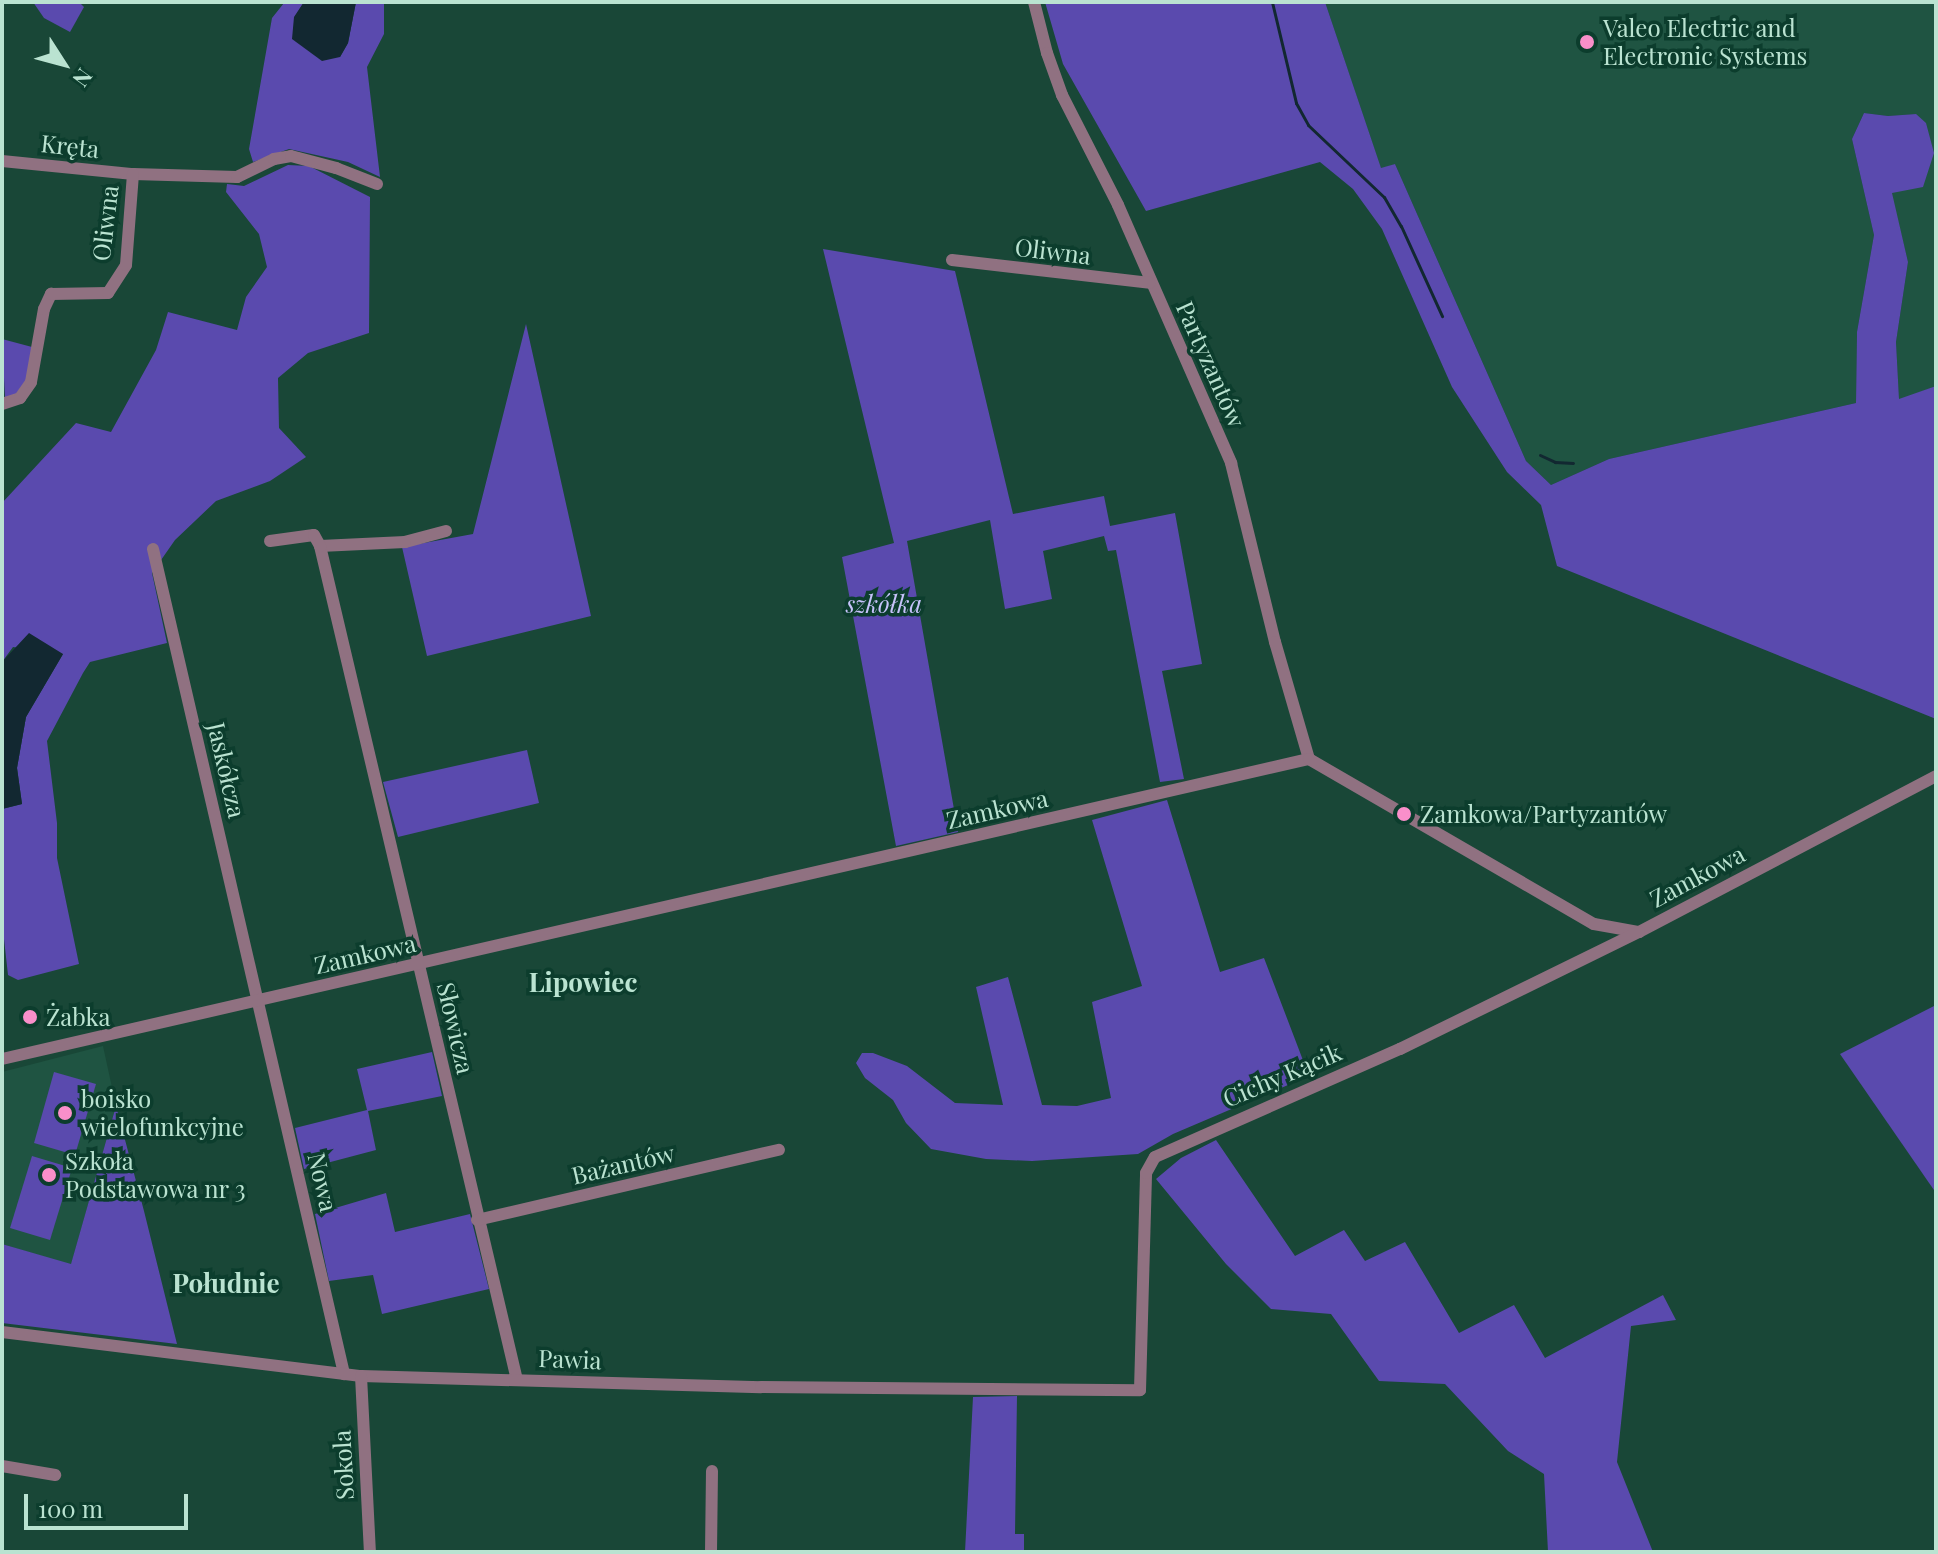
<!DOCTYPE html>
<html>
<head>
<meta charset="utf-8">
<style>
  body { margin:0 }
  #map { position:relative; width:1938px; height:1554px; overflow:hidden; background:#194737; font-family:"Playfair Display",serif }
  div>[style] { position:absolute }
  .built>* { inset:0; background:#1f5442 }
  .green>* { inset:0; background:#5a4aae }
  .water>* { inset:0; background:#122831 }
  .stream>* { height:3px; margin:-1.5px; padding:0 1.5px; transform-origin:1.5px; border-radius:1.5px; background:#122831 }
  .minor>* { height:12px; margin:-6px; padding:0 6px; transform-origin:6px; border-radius:6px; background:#907181 }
  .dots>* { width:22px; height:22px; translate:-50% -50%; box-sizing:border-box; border:4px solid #0c3d2d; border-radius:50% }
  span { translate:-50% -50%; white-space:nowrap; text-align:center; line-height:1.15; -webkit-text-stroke:7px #0c3d2d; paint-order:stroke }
  .poi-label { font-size:24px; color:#bae3d1 }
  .left { translate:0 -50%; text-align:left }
  .street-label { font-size:24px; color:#bae3d1 }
  .park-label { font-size:24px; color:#c6c3fb; font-style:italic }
  .neighbourhood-label { font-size:26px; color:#bae3d1; font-weight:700 }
  .frame { position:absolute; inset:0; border:4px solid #bae3d1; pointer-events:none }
  .north { position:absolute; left:24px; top:24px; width:80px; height:80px; -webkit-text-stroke:6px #0c3d2d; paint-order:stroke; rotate:126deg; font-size:22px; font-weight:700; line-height:32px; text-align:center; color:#bae3d1 }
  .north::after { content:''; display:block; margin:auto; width:28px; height:36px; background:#bae3d1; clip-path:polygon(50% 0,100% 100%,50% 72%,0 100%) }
  .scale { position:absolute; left:24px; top:1494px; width:164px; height:36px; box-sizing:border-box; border:4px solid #bae3d1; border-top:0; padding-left:10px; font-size:24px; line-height:28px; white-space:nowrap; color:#bae3d1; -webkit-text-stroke:6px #0c3d2d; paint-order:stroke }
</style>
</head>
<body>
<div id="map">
  <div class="built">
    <i style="clip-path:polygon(1325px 2px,1936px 2px,1936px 386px,1899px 400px,1896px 342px,1908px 262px,1891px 193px,1916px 114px,1888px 116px,1864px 113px,1852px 139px,1874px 235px,1857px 332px,1856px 403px,1609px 459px,1551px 485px,1526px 461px,1395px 164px,1381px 169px)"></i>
    <i style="clip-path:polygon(103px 1046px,116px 1106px,71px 1265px,2px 1244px,2px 1072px)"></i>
  </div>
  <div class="green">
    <i style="clip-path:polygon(33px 2px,79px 2px,84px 7px,70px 32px,44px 18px)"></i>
    <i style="clip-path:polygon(304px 2px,294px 18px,340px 57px,348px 43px,356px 2px,384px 2px,384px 34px,367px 67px,380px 177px,348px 162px,289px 149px,253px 162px,249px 149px,272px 18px,284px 3px)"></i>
    <i style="clip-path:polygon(1045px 2px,1325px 2px,1381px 168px,1395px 164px,1526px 461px,1551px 485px,1609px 459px,1856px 403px,1857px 332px,1874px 235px,1852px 139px,1864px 113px,1888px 116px,1916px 114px,1926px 123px,1934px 153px,1923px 187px,1892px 193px,1908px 262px,1896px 342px,1899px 399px,1936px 386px,1936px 719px,1557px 566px,1541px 505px,1507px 472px,1452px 387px,1382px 229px,1353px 189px,1320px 162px,1146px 211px,1063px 64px)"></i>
    <i style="clip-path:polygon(288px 165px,309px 166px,370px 197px,369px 333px,308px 353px,278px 378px,279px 428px,306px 457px,270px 481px,216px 501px,175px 540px,152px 573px,167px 643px,90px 662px,83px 673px,47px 741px,57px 823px,57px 858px,79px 964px,18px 980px,8px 975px,2px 921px,2px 809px,22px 804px,17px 768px,26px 717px,63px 654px,13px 647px,2px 662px,2px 503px,76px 423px,111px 432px,156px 350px,168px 312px,237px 330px,246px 297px,267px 267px,259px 234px,226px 192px,227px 184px,244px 186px)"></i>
    <i style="clip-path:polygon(823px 249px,955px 271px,1013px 514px,1104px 496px,1110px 526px,1175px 513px,1202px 664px,1162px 671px,1184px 779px,1160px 782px,1116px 550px,1108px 551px,1104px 536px,1043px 551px,1052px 599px,1005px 609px,990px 520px,907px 541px,958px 832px,896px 846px,842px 557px,894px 543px)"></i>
    <i style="clip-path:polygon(526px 324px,591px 616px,427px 656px,402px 547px,473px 534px)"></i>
    <i style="clip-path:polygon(2px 339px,32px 347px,27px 379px,16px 394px,5px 398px)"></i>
    <i style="clip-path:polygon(527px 750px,539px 803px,398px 837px,383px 782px)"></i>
    <i style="clip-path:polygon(1167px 800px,1220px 972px,1264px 958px,1309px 1076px,1173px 1134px,1138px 1154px,1032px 1161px,986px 1159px,931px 1149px,906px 1123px,893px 1100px,865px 1078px,856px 1063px,862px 1053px,873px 1053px,907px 1066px,955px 1103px,1003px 1105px,976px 987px,1008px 977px,1042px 1105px,1077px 1106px,1111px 1098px,1092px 1002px,1142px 986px,1092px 820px)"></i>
    <i style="clip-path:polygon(1936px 1005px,1936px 1193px,1840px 1054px)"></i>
    <i style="clip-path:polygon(432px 1052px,442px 1096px,368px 1111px,376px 1150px,304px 1169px,295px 1128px,367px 1110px,357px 1069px)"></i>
    <i style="clip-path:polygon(54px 1072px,96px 1084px,75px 1155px,34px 1143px)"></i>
    <i style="clip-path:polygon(116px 1106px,144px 1211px,177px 1344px,2px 1323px,2px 1244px,71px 1264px)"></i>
    <i style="clip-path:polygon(1216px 1140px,1295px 1256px,1344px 1230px,1365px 1261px,1405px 1242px,1459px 1333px,1514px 1305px,1545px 1358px,1663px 1295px,1676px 1320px,1631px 1326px,1617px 1462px,1653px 1552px,1548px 1552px,1544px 1474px,1508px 1451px,1445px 1384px,1379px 1381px,1331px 1314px,1271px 1309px,1226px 1264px,1156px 1179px,1181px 1158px)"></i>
    <i style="clip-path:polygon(32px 1156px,72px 1168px,50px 1240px,10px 1228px)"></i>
    <i style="clip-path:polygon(386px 1193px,395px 1232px,470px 1214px,489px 1289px,382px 1314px,373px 1275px,329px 1281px,315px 1214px)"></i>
    <i style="clip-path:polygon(1017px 1396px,1015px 1534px,1024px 1534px,1024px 1552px,965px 1552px,973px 1397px)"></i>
  </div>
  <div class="water">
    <i style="clip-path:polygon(304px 2px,356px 2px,348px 43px,340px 57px,322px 61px,292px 39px,294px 17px)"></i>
    <i style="clip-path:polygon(29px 633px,63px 654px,26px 717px,17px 768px,22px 804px,2px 809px,2px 662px)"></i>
  </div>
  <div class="stream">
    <i style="left:1272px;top:2px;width:104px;rotate:76.6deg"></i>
    <i style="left:1296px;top:103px;width:25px;rotate:61deg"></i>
    <i style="left:1308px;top:125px;width:105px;rotate:43.5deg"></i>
    <i style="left:1384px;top:197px;width:34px;rotate:60deg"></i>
    <i style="left:1401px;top:226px;width:99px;rotate:65.5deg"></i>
    <i style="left:1540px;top:455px;width:17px;rotate:25deg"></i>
    <i style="left:1555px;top:462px;width:18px;rotate:3deg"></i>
  </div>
  <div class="minor">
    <i style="left:1034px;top:2px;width:53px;rotate:75.7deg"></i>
    <i style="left:1047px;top:53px;width:45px;rotate:70.3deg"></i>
    <i style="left:1062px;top:95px;width:123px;rotate:63deg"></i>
    <i style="left:1118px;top:205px;width:282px;rotate:66.3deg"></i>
    <i style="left:1231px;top:463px;width:184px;rotate:76.2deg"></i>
    <i style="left:1275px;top:642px;width:122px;rotate:73.8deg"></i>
    <i style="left:2px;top:161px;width:132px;rotate:5.7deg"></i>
    <i style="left:133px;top:174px;width:104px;rotate:1.7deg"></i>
    <i style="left:237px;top:177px;width:41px;rotate:-25.9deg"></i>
    <i style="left:274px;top:159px;width:17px;rotate:-10deg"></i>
    <i style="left:291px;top:156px;width:47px;rotate:14.9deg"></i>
    <i style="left:336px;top:168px;width:44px;rotate:21.3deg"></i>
    <i style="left:952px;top:260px;width:199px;rotate:6.6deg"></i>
    <i style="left:2px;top:404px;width:19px;rotate:-18deg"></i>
    <i style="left:20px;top:398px;width:19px;rotate:-55deg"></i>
    <i style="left:31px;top:382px;width:74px;rotate:-79.9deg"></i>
    <i style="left:44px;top:309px;width:17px;rotate:-65deg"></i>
    <i style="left:51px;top:294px;width:57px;rotate:-1deg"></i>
    <i style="left:108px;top:293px;width:33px;rotate:-57deg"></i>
    <i style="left:126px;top:265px;width:91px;rotate:-85.6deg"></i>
    <i style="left:446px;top:531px;width:42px;rotate:165deg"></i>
    <i style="left:405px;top:542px;width:85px;rotate:177.3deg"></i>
    <i style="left:320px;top:546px;width:857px;rotate:76.71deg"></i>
    <i style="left:270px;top:541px;width:44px;rotate:-7.8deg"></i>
    <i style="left:314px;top:535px;width:13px;rotate:61deg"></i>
    <i style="left:153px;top:549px;width:847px;rotate:76.96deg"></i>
    <i style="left:2px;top:1059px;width:1341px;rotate:-12.93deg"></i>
    <i style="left:1309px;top:759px;width:329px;rotate:30.1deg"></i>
    <i style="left:1594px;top:924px;width:46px;rotate:10.1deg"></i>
    <i style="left:1639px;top:932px;width:335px;rotate:-27.7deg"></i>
    <i style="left:477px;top:1220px;width:310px;rotate:-13.1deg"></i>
    <i style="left:2px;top:1332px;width:362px;rotate:7deg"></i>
    <i style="left:361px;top:1376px;width:400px;rotate:1.6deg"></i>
    <i style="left:761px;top:1387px;width:379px;rotate:0.5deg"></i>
    <i style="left:1140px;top:1390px;width:217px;rotate:-88.4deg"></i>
    <i style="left:1146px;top:1173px;width:18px;rotate:-61deg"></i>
    <i style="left:1155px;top:1157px;width:268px;rotate:-23.8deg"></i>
    <i style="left:1400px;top:1049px;width:266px;rotate:-26.1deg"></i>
    <i style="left:361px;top:1376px;width:176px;rotate:87.1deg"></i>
    <i style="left:2px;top:1466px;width:54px;rotate:9.6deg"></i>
    <i style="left:711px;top:1552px;width:81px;rotate:-89.3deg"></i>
  </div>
  <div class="dots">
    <i style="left:1587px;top:42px;background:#f98fca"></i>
    <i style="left:1404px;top:814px;background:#f98fca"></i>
    <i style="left:30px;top:1017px;background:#f98fca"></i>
    <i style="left:65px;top:1113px;background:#f98fca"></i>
    <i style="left:49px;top:1175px;background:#f98fca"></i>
  </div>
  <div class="poi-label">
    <span class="left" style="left:1603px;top:42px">Valeo Electric and<br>Electronic Systems</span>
    <span class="left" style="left:1420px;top:814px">Zamkowa/Partyzantów</span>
    <span class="left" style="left:46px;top:1017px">Żabka</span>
    <span class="left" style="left:81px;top:1113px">boisko<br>wielofunkcyjne</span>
    <span class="left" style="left:65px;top:1175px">Szkoła<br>Podstawowa nr 3</span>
  </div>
  <div class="street-label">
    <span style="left:70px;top:146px;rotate:6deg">Kręta</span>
    <span style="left:105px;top:223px;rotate:-83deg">Oliwna</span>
    <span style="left:1053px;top:251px;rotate:7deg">Oliwna</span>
    <span style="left:1211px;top:364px;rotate:66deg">Partyzantów</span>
    <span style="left:227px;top:770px;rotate:77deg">Jaskółcza</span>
    <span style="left:997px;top:809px;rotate:-13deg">Zamkowa</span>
    <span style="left:1697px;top:876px;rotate:-28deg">Zamkowa</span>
    <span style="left:365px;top:954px;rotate:-13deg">Zamkowa</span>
    <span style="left:456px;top:1028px;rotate:77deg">Słowicza</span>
    <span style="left:1282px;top:1075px;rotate:-23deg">Cichy Kącik</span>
    <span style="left:623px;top:1164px;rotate:-13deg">Bażantów</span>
    <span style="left:323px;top:1182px;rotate:77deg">Nowa</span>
    <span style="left:570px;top:1359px;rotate:2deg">Pawia</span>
    <span style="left:343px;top:1465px;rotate:-93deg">Sokola</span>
  </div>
  <div class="park-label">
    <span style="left:884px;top:604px">szkółka</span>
  </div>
  <div class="neighbourhood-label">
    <span style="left:583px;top:982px">Lipowiec</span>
    <span style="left:226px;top:1283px">Południe</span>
  </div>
  <div class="frame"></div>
  <div class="north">N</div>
  <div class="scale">100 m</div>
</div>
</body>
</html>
